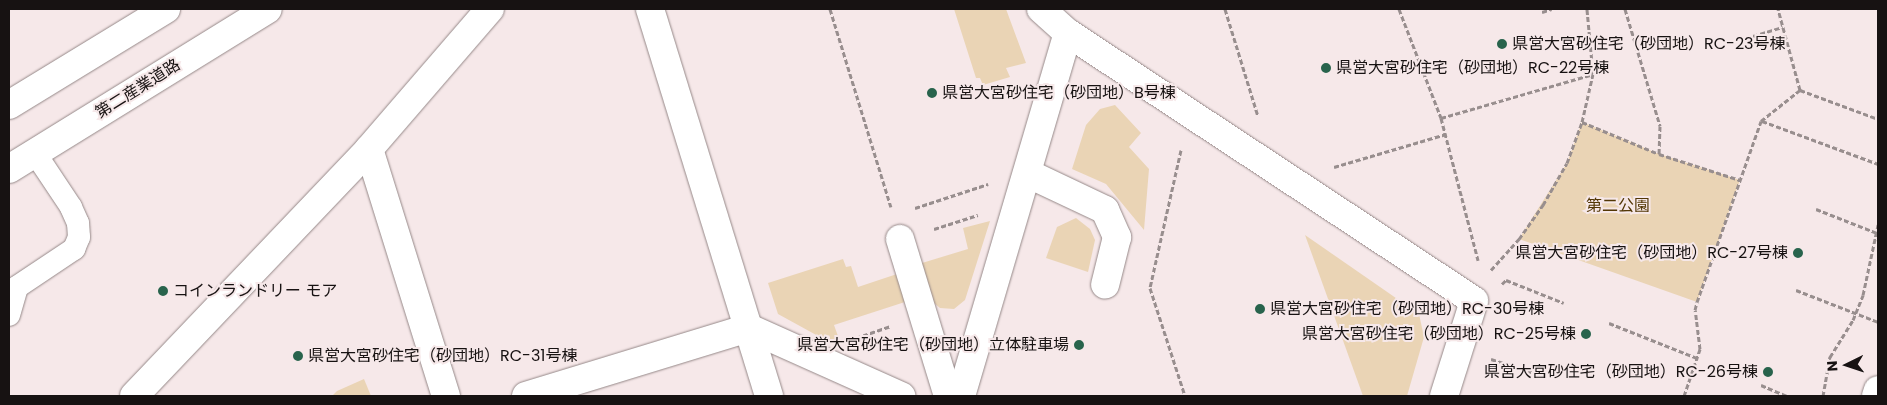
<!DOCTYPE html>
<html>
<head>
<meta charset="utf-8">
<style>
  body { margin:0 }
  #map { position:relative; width:1887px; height:405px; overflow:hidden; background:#f6e8e9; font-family:Poppins,"Noto Sans JP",sans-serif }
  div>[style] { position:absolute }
  .green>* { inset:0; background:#ead4b5 }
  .path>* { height:3px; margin-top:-1.5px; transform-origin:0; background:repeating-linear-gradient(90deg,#988e8e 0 5px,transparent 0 7.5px) }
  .roads { filter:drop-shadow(0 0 1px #958888) drop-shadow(0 0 1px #958888) }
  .service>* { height:22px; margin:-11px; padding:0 11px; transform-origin:11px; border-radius:11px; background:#fff }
  .minor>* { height:28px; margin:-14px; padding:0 14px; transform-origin:14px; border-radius:14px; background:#fff }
  .tertiary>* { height:28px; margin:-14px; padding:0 14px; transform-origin:14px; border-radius:14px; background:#fff }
  .primary>* { height:28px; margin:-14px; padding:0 14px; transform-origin:14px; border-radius:14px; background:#fff }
  .dots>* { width:14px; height:14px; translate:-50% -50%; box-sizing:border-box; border:2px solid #f6e8e9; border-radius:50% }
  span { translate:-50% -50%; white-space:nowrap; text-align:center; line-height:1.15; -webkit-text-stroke:4px #f6e8e9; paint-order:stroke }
  .poi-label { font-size:16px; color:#171212 }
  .left { translate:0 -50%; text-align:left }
  .right { translate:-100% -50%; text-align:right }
  .street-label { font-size:16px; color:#171212 }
  .park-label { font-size:16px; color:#533705 }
  .frame { position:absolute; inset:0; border:10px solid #171212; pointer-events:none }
  .north { position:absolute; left:1822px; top:340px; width:50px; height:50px; -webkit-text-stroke:4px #f6e8e9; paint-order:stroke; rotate:266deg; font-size:14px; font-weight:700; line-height:20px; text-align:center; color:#171212 }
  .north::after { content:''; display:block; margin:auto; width:18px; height:22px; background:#171212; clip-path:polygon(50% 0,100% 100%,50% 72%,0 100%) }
</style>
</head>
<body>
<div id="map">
  <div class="green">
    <i style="clip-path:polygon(954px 9px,1006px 9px,1026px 63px,1006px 68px,1010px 77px,983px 85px,980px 78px,976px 78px)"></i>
    <i style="clip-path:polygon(1115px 105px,1141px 133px,1129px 147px,1149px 169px,1144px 230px,1106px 184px,1072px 169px,1086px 125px,1100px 109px)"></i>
    <i style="clip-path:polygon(1582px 122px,1659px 154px,1740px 180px,1697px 302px,1519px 239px,1567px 163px)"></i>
    <i style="clip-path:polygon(1076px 218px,1090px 229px,1095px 240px,1088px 272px,1046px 258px,1057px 227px)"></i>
    <i style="clip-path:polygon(990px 221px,965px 300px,954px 309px,940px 308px,934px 303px,922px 263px,968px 249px,963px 228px)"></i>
    <i style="clip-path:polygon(1305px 235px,1419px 314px,1424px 337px,1407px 396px,1363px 396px)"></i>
    <i style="clip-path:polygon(843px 259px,846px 267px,851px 266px,858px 287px,900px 273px,908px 301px,834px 325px,839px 339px,829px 342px,778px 314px,768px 283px)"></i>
    <i style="clip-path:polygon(364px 379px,371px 396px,332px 396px,337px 391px)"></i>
  </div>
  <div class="path">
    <i style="left:830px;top:9px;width:207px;rotate:72.9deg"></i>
    <i style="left:1225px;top:9px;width:112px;rotate:72.9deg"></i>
    <i style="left:1399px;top:9px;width:117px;rotate:68.9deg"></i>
    <i style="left:1441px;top:118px;width:147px;rotate:75.4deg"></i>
    <i style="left:1625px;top:9px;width:122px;rotate:73.3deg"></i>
    <i style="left:1660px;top:126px;width:28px;rotate:92deg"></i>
    <i style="left:1542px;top:12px;width:10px;rotate:-17deg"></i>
    <i style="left:1753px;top:36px;width:31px;rotate:-17deg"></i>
    <i style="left:1800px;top:90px;width:83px;rotate:20.4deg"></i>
    <i style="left:1441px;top:118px;width:158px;rotate:-16.1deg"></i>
    <i style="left:1762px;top:121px;width:124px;rotate:20.3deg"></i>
    <i style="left:1582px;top:122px;width:49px;rotate:-77.1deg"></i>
    <i style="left:1593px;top:74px;width:65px;rotate:-95.3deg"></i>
    <i style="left:1181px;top:150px;width:141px;rotate:102.7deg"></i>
    <i style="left:1150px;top:288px;width:114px;rotate:72deg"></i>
    <i style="left:1334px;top:167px;width:117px;rotate:-16.4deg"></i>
    <i style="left:915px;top:208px;width:77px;rotate:-18.2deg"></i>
    <i style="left:1816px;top:209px;width:66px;rotate:21.5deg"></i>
    <i style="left:934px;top:229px;width:46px;rotate:-17.7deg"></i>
    <i style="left:1491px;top:270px;width:42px;rotate:-47.9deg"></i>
    <i style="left:1519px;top:239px;width:42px;rotate:-54.8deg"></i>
    <i style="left:1543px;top:205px;width:48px;rotate:-60.3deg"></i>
    <i style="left:1567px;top:163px;width:44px;rotate:-69.9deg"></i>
    <i style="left:1582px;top:122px;width:83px;rotate:22.6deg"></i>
    <i style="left:1659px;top:154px;width:85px;rotate:17.8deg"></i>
    <i style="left:1502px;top:284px;width:6px;rotate:-45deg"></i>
    <i style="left:1506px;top:280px;width:62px;rotate:21.6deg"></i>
    <i style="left:1796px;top:290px;width:88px;rotate:21.3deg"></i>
    <i style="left:1609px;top:323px;width:95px;rotate:21.7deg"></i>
    <i style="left:856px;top:338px;width:36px;rotate:-19deg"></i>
    <i style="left:1491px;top:359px;width:45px;rotate:18deg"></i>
    <i style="left:1761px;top:385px;width:28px;rotate:23deg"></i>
    <i style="left:1684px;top:396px;width:50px;rotate:-71.2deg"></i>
    <i style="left:1700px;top:349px;width:39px;rotate:-97deg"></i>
    <i style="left:1695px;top:310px;width:8px;rotate:-76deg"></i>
    <i style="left:1697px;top:302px;width:192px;rotate:-70.5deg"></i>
    <i style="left:1761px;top:121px;width:50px;rotate:-38.5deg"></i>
    <i style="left:1800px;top:90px;width:84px;rotate:-105.2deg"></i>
    <i style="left:1823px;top:396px;width:40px;rotate:-80deg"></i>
    <i style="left:1830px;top:357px;width:44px;rotate:-58.1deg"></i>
    <i style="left:1853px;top:320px;width:27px;rotate:-68deg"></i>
    <i style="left:1863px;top:295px;width:72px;rotate:-77.9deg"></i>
  </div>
  <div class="roads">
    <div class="service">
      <i style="left:9px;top:315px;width:29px;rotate:-74deg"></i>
      <i style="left:17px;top:287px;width:69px;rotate:-33.7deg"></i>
      <i style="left:74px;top:249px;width:13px;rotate:-67deg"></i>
      <i style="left:79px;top:237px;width:14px;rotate:-94deg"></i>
      <i style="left:78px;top:223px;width:17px;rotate:-114deg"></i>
      <i style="left:71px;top:207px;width:65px;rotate:-123.7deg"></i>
    </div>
    <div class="minor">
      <i style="left:650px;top:9px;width:405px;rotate:72.9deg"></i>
      <i style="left:369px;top:149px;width:259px;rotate:72.7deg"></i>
      <i style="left:1029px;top:174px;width:84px;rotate:25.3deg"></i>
      <i style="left:1105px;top:210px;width:30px;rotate:66deg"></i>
      <i style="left:1117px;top:237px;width:49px;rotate:104deg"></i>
      <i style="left:900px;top:239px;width:164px;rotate:73deg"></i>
      <i style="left:134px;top:396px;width:341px;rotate:-46.4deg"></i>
      <i style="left:369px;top:149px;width:185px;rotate:-49.2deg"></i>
      <i style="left:526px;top:396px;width:233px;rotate:-17deg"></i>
      <i style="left:749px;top:328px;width:167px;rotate:24.1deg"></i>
      <i style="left:1876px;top:396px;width:6px;rotate:-72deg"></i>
    </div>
    <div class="tertiary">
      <i style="left:1041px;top:9px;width:36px;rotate:42deg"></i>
      <i style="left:1068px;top:33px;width:486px;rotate:33.4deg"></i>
      <i style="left:1474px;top:301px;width:100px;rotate:107.5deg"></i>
      <i style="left:961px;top:396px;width:378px;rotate:-73.6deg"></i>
    </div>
    <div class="primary">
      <i style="left:9px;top:105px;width:184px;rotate:-31.4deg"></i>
      <i style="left:9px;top:169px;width:304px;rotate:-31.7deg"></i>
    </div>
  </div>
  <div class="dots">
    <i style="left:1502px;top:44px;background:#28634c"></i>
    <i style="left:1326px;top:68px;background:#28634c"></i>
    <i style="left:932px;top:93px;background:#28634c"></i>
    <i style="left:1798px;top:253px;background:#28634c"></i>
    <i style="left:163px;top:291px;background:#28634c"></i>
    <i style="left:1260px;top:309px;background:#28634c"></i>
    <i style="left:1586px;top:334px;background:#28634c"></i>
    <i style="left:1079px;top:345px;background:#28634c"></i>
    <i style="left:298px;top:356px;background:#28634c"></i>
    <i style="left:1768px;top:372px;background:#28634c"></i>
  </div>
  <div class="poi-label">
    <span class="left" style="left:1512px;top:44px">県営大宮砂住宅（砂団地）RC-23号棟</span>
    <span class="left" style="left:1336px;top:68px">県営大宮砂住宅（砂団地）RC-22号棟</span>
    <span class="left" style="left:942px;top:93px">県営大宮砂住宅（砂団地）B号棟</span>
    <span class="right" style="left:1788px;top:253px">県営大宮砂住宅（砂団地）RC-27号棟</span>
    <span class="left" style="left:173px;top:291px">コインランドリー モア</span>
    <span class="left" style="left:1270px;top:309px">県営大宮砂住宅（砂団地）RC-30号棟</span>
    <span class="right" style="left:1576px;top:334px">県営大宮砂住宅（砂団地）RC-25号棟</span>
    <span class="right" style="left:1069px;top:345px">県営大宮砂住宅（砂団地）立体駐車場</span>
    <span class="left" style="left:308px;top:356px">県営大宮砂住宅（砂団地）RC-31号棟</span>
    <span class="right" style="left:1758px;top:372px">県営大宮砂住宅（砂団地）RC-26号棟</span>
  </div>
  <div class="street-label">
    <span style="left:138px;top:89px;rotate:-32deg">第二産業道路</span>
  </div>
  <div class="park-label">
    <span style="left:1618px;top:206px">第二公園</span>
  </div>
  <div class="frame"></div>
  <div class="north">N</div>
</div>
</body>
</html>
